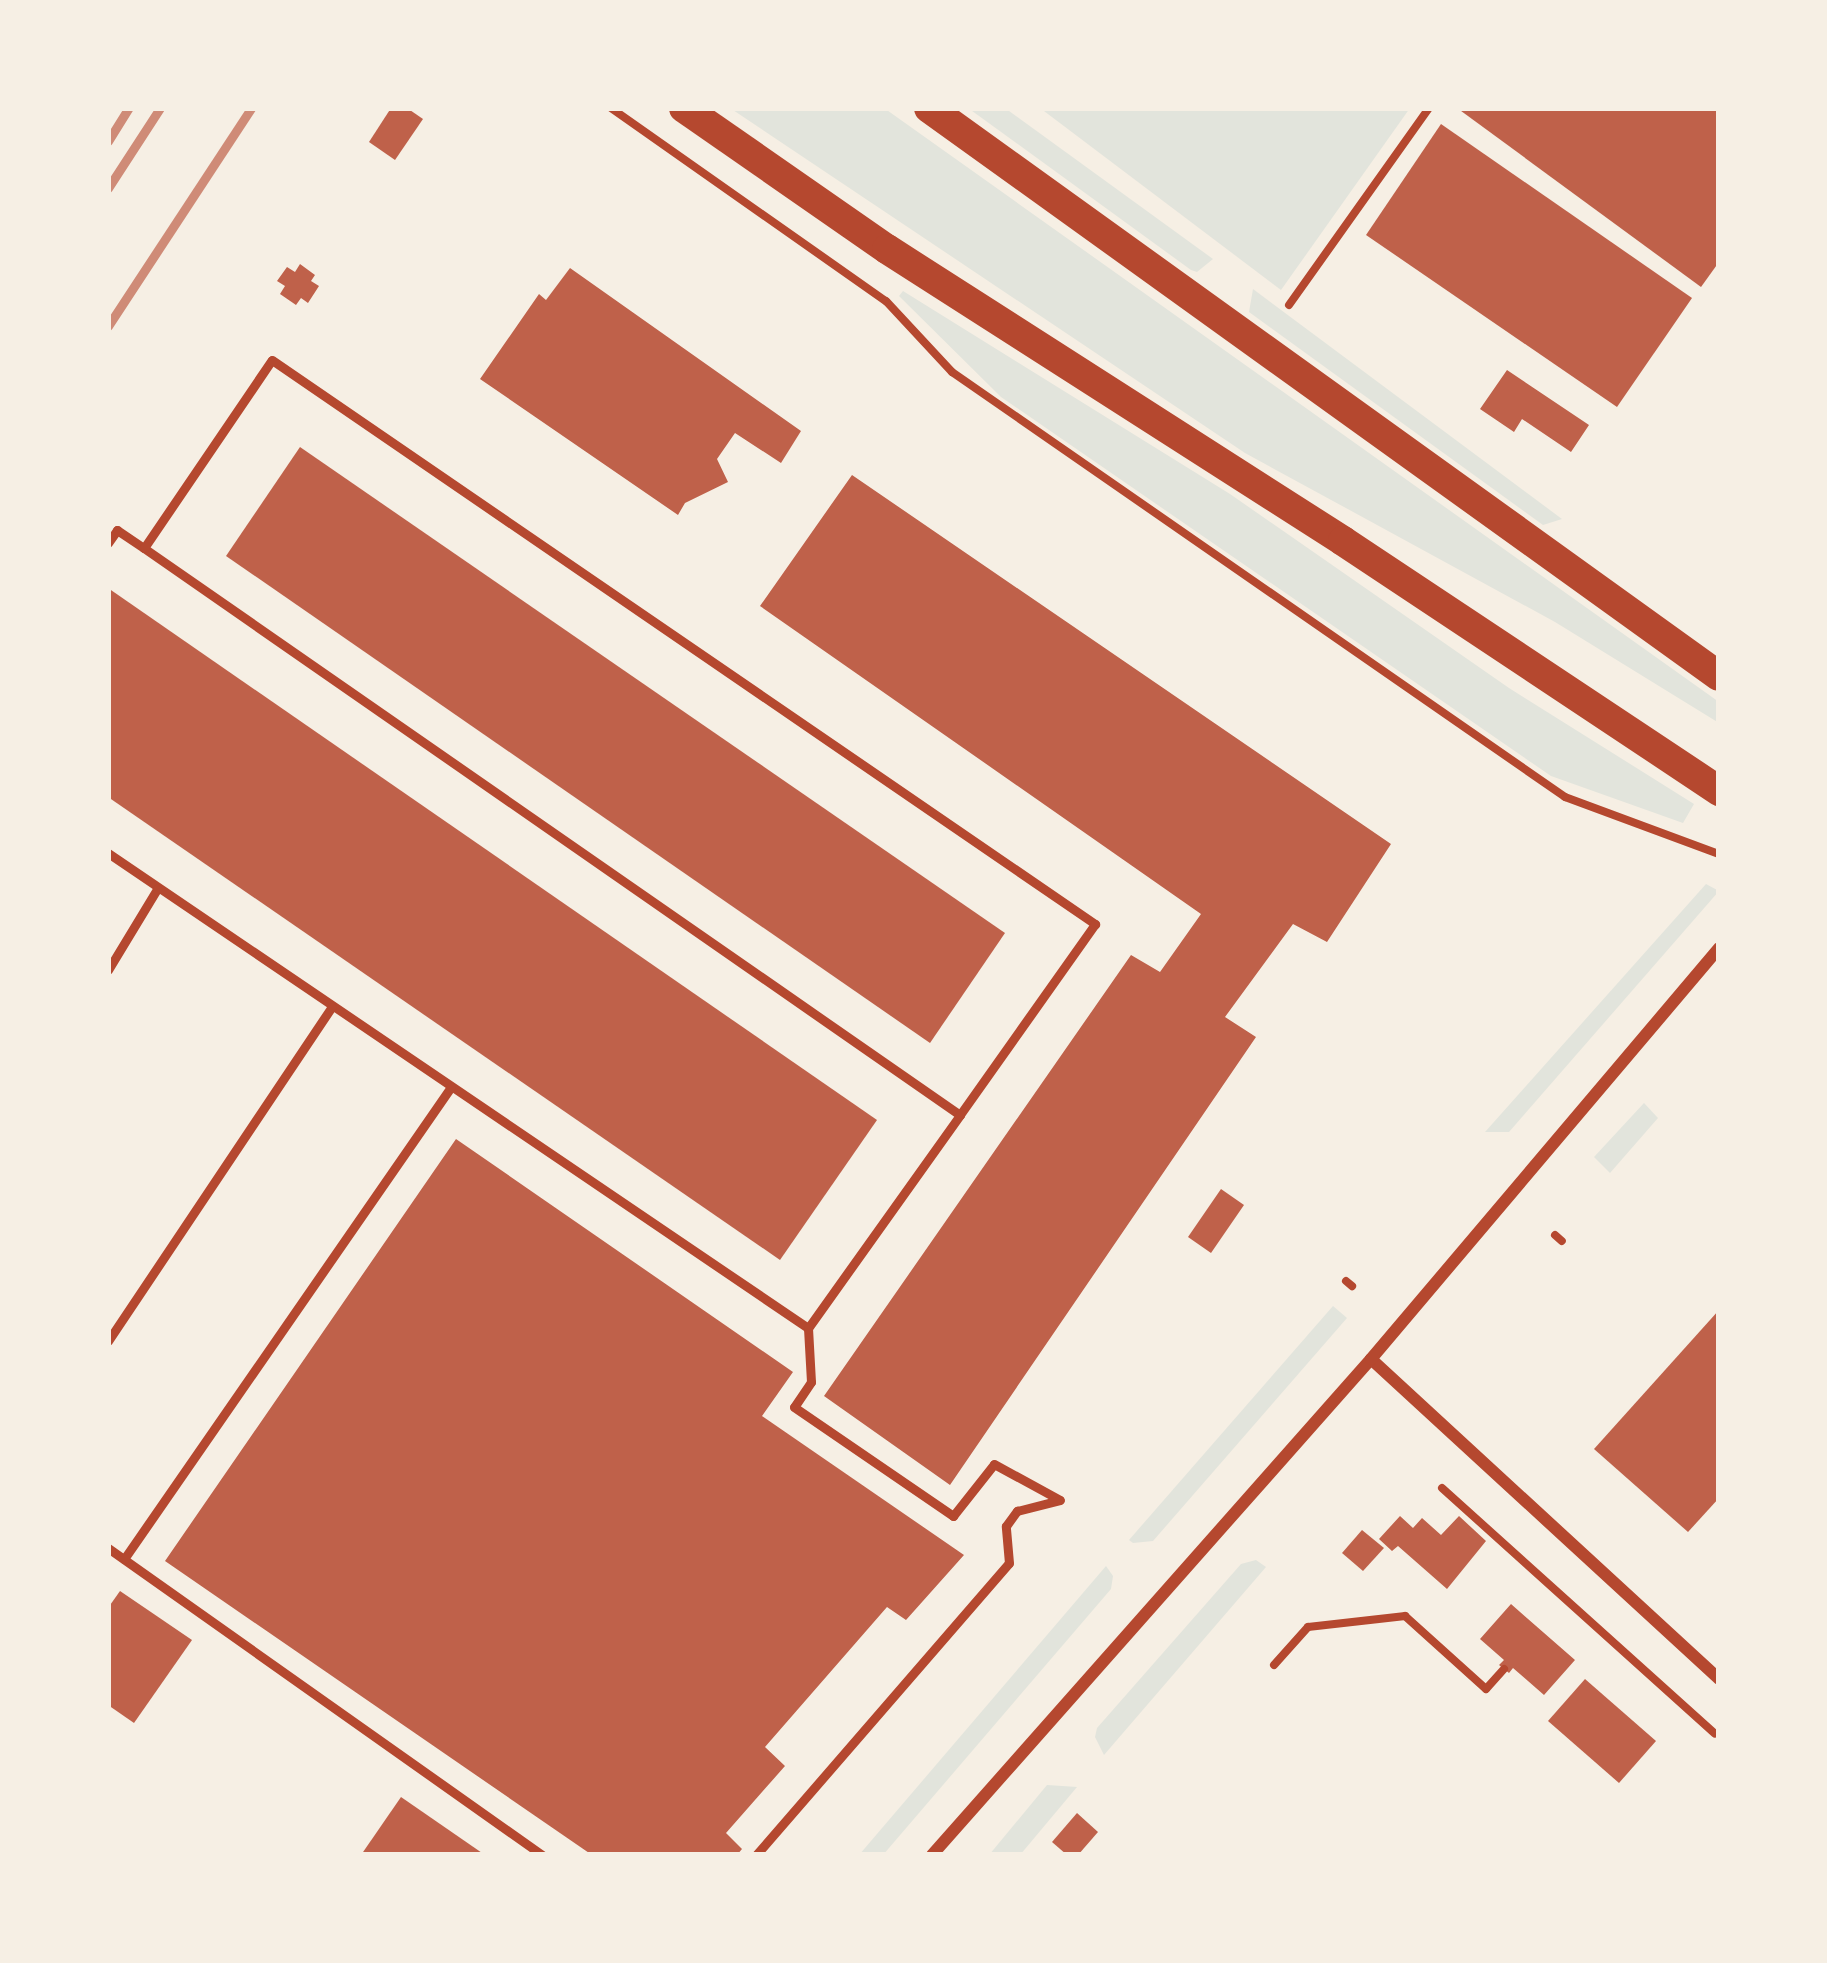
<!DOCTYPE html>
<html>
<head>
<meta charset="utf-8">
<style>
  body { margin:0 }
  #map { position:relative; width:1827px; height:1963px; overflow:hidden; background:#f6efe4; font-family:"Public Sans",sans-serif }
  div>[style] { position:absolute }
  .green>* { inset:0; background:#e2e4dc }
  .building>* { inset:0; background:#bf614a }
  .path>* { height:8px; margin:-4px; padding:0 4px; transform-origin:4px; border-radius:4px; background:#b5482f }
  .service>* { height:9px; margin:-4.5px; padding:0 4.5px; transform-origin:4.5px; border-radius:4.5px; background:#b5482f }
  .minor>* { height:12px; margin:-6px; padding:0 6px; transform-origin:6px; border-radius:6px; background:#b5482f }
  .primary>* { height:30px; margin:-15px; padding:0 15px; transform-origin:15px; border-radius:15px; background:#b5482f }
  .rail>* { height:9px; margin:-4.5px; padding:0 4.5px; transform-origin:4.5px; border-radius:4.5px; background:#cf8b77 }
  span { translate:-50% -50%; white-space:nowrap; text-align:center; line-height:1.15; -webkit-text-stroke:9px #f6efe4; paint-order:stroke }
  .frame { position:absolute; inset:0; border:111px solid #f6efe4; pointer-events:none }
</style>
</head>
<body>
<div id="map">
  <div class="green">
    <i style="clip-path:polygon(730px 108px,884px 108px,1719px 702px,1719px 723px,1555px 622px,1245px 453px)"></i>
    <i style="clip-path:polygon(968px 108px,1005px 108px,1213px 259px,1197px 272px,1191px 270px)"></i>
    <i style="clip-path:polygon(1040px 108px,1410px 108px,1281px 290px)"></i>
    <i style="clip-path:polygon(1253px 289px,1562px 519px,1543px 525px,1249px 312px)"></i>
    <i style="clip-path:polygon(903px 291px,1230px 494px,1509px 688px,1694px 804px,1683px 823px,1551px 776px,1001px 397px,899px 296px)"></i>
    <i style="clip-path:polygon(1706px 884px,1719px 891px,1509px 1132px,1485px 1132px)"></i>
    <i style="clip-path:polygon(1644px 1103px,1658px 1118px,1610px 1173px,1594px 1157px)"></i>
    <i style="clip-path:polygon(1333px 1306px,1347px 1318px,1153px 1541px,1133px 1543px,1129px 1540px)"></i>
    <i style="clip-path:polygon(1256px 1560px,1266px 1567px,1104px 1755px,1095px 1737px,1097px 1728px,1241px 1564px)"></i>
    <i style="clip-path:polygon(1106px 1566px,1113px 1576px,1111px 1589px,883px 1855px,859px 1855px)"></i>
    <i style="clip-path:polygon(1047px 1785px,1077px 1787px,1020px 1855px,989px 1855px)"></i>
  </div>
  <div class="building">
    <i style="clip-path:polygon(391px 108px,407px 108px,423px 119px,395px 160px,369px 142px)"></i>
    <i style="clip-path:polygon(1457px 108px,1719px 108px,1719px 262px,1701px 287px)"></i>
    <i style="clip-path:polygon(1441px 124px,1692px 298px,1617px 407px,1366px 235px)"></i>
    <i style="clip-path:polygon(300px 264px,315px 275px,311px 281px,319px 286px,308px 303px,301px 298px,296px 305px,280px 294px,285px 286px,277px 281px,287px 267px,295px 272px)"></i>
    <i style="clip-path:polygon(570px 268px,801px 431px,781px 463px,735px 433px,717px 459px,728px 482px,685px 503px,678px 515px,480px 379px,539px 294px,546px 300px)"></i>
    <i style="clip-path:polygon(1507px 370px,1589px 425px,1571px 452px,1522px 419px,1514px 432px,1480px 409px)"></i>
    <i style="clip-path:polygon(300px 447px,1005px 933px,930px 1043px,226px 556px)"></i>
    <i style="clip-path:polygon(852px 475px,1391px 844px,1327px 942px,1293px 924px,1225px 1017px,1256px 1037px,950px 1485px,824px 1396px,1131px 955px,1160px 972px,1201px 914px,760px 606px)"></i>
    <i style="clip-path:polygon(108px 588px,877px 1120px,780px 1260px,108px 797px)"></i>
    <i style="clip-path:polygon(456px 1139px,793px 1372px,762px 1416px,964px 1555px,906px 1620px,887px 1607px,765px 1747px,785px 1766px,726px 1833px,742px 1849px,737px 1855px,592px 1855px,165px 1561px)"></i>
    <i style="clip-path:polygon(1221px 1189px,1244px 1205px,1211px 1253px,1188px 1237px)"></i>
    <i style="clip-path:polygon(1719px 1310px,1719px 1498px,1688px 1532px,1594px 1449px)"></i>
    <i style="clip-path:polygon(1400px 1516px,1413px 1528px,1422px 1518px,1441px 1535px,1459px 1516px,1486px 1541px,1447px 1589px,1398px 1546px,1392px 1551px,1379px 1539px)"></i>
    <i style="clip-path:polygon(1362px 1530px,1384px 1548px,1363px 1571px,1342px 1553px)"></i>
    <i style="clip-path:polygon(120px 1591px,192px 1640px,134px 1723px,108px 1705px,108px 1608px)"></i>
    <i style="clip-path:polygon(1511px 1604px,1575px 1660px,1544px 1695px,1513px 1668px,1509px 1673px,1499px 1665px,1504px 1660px,1480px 1639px)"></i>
    <i style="clip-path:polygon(1585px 1679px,1656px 1741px,1619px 1783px,1548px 1721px)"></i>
    <i style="clip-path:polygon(401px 1797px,485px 1855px,361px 1855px)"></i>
    <i style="clip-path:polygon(1077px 1813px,1098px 1832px,1078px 1855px,1067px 1855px,1052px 1842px)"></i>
  </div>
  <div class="path">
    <i style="left:611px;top:108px;width:336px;rotate:35.1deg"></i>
    <i style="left:886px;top:301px;width:97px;rotate:47.1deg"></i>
    <i style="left:952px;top:372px;width:746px;rotate:34.73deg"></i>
    <i style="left:1565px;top:797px;width:164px;rotate:20.3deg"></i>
    <i style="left:1289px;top:305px;width:242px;rotate:-54.6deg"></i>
    <i style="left:1555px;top:1235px;width:9px;rotate:41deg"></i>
    <i style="left:1346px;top:1281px;width:8px;rotate:40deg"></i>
    <i style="left:1442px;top:1488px;width:367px;rotate:42deg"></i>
    <i style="left:1274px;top:1665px;width:51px;rotate:-48.2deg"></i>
    <i style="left:1308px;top:1627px;width:98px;rotate:-6.5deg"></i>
    <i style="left:1405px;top:1616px;width:109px;rotate:42deg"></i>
    <i style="left:1486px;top:1689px;width:27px;rotate:-48deg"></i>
  </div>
  <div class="service">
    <i style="left:108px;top:543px;width:16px;rotate:-55deg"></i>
    <i style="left:117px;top:530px;width:32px;rotate:34deg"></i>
    <i style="left:108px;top:853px;width:846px;rotate:34.16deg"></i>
    <i style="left:108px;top:970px;width:95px;rotate:-58.8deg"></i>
    <i style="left:960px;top:1115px;width:994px;rotate:-145.21deg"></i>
    <i style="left:144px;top:548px;width:227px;rotate:-55.8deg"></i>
    <i style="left:272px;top:360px;width:998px;rotate:34.42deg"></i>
    <i style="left:1095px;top:924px;width:234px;rotate:125.3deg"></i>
    <i style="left:960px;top:1115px;width:262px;rotate:125.5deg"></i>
    <i style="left:808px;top:1328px;width:54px;rotate:86.8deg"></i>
    <i style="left:811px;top:1382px;width:30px;rotate:124deg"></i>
    <i style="left:794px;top:1407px;width:193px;rotate:34.4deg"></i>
    <i style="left:953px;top:1516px;width:66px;rotate:-51.7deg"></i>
    <i style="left:994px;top:1464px;width:75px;rotate:28.6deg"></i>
    <i style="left:108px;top:1341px;width:402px;rotate:-56.2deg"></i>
    <i style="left:108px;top:1548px;width:532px;rotate:35.27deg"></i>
    <i style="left:124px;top:1559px;width:574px;rotate:-55.29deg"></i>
    <i style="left:756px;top:1855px;width:386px;rotate:-49.1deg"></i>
    <i style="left:1009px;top:1563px;width:37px;rotate:-95deg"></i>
    <i style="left:1006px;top:1526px;width:19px;rotate:-54deg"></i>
    <i style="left:1017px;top:1511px;width:44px;rotate:-14.3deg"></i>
  </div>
  <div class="minor">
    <i style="left:1371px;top:1359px;width:473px;rotate:42.6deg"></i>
    <i style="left:932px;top:1855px;width:662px;rotate:-48.49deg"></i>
    <i style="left:1371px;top:1359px;width:539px;rotate:-49.74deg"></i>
  </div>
  <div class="primary">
    <i style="left:684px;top:108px;width:247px;rotate:34.8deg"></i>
    <i style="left:887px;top:249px;width:541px;rotate:32.63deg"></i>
    <i style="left:1343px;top:541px;width:452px;rotate:33.6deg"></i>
    <i style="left:929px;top:108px;width:973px;rotate:35.72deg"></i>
  </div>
  <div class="rail">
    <i style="left:108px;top:141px;width:39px;rotate:-58deg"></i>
    <i style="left:108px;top:188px;width:95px;rotate:-57deg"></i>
    <i style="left:108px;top:326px;width:261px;rotate:-56.7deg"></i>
  </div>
  <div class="frame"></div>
</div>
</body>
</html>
